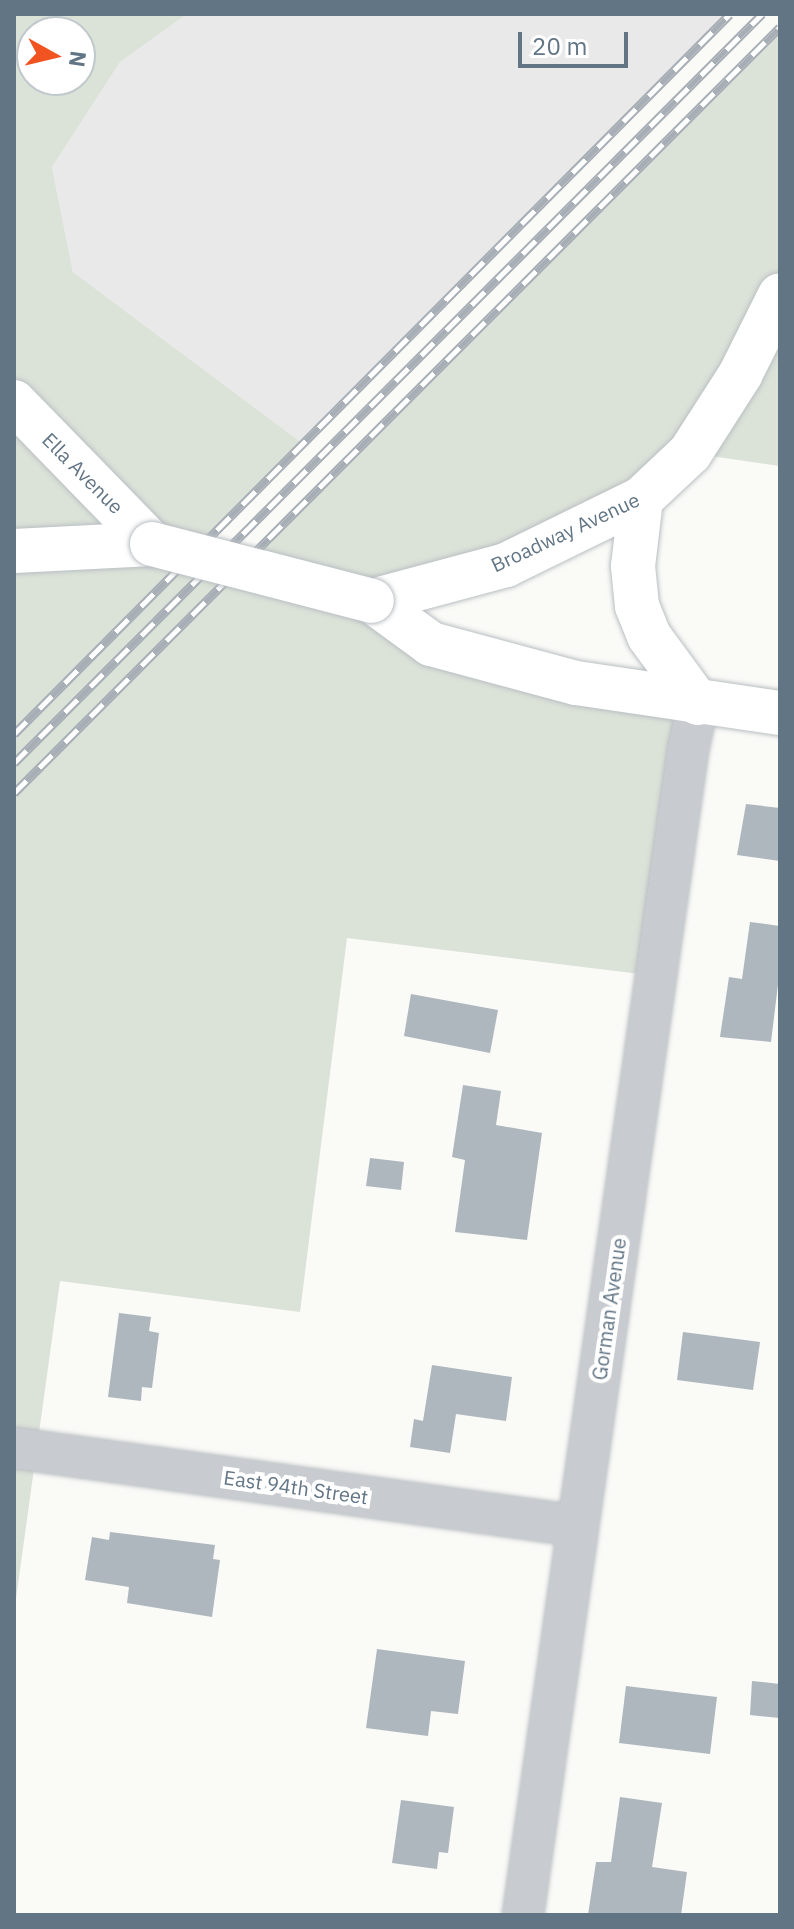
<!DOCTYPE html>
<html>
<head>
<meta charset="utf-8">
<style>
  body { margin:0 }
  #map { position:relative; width:794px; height:1929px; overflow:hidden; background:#fafaf7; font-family:"IBM Plex Sans",sans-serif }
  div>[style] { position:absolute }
  .built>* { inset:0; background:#e8e9e8 }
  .green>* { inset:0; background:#dbe2d8 }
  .building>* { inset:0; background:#adb7bd }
  .roads { filter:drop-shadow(0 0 2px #babfc3) drop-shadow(0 0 2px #babfc3) }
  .minor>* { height:40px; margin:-20px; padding:0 20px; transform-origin:20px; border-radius:20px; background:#c8ccd0 }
  .major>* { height:44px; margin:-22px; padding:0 22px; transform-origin:22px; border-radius:22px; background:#fff }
  .rail>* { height:9px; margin-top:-4.5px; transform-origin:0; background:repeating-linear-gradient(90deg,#fff 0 18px,#a7aeb5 0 36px); box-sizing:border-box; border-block:2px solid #a7aeb5 }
  .bridges { filter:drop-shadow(0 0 2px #babfc3) drop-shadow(0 0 2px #babfc3) }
  .major-bridge>* { height:44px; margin:-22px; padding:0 22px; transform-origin:22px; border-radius:22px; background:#fff }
  span { translate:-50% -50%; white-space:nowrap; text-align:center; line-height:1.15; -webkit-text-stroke:8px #fff; paint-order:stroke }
  .street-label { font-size:20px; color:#627585 }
  .frame { position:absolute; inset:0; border:16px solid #627585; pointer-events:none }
  .north { position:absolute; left:16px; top:16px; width:80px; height:80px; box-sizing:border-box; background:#fff; border:2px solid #c0c8ce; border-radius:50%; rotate:98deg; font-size:22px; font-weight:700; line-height:32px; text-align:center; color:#627585 }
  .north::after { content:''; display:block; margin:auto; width:28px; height:36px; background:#f15420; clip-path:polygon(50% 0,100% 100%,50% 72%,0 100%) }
  .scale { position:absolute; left:518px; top:32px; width:110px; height:36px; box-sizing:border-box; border:4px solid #627585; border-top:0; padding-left:10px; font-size:24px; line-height:28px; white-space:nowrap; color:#627585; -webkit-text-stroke:6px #fff; paint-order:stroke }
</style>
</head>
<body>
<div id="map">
  <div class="built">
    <i style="clip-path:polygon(187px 14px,730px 14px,192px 554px,302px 443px,73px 272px,52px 167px,120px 62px)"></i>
  </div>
  <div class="green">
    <i style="clip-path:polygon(evenodd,14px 14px,187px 14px,120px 62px,52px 167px,73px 272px,302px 443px,193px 554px,238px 570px,780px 27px,780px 466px,690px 453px,641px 499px,373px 601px,431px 644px,698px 703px,656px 976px,347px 938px,300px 1312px,60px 1281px,14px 1613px,14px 14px,32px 32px,80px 32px,80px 80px,32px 80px,32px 32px)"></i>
  </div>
  <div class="building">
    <i style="clip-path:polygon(746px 804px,780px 808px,780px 861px,737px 855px)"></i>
    <i style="clip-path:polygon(750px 922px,780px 926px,780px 968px,771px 1042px,720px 1037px,729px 977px,742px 979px)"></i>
    <i style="clip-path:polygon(411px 994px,498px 1010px,490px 1053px,404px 1036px)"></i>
    <i style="clip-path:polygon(463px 1085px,501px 1091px,496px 1125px,542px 1133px,527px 1240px,455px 1232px,465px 1160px,452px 1157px)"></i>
    <i style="clip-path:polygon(370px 1158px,404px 1162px,401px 1190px,366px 1186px)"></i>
    <i style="clip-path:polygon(119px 1313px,151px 1317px,149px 1331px,159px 1333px,152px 1388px,142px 1387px,141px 1401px,108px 1397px)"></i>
    <i style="clip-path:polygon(683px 1332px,760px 1342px,753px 1390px,677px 1380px)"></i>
    <i style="clip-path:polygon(432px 1365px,512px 1377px,506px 1421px,456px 1414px,450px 1453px,410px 1447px,414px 1419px,423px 1421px)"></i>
    <i style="clip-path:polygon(110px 1532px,215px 1545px,213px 1559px,220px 1560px,212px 1617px,127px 1603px,129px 1587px,85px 1580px,92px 1537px,109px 1540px)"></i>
    <i style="clip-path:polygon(377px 1649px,465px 1661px,458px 1714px,431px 1711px,428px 1736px,366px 1728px)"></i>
    <i style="clip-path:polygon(752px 1681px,780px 1684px,780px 1718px,750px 1715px)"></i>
    <i style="clip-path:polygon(626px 1686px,717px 1697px,710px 1754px,619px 1743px)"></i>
    <i style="clip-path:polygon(620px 1797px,662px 1803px,652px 1867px,687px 1872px,681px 1915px,588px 1915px,596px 1862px,611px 1862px)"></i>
    <i style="clip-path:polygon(401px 1800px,454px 1807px,448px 1853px,439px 1852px,437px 1869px,392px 1863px)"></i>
  </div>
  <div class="roads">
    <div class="minor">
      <i style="left:14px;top:1448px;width:569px;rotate:7.87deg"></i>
      <i style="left:523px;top:1915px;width:1177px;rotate:-81.94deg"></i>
      <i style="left:688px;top:750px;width:48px;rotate:-78deg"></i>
    </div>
    <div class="major">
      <i style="left:14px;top:402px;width:198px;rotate:45.8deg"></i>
      <i style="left:641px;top:499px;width:67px;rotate:96.8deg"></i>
      <i style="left:633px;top:566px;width:40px;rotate:84.3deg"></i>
      <i style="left:637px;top:606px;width:32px;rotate:68deg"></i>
      <i style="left:649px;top:636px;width:83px;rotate:53.8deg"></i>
      <i style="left:14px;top:551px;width:138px;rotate:-2.9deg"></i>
      <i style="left:372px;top:601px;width:139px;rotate:-15deg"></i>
      <i style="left:506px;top:565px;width:150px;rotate:-26.1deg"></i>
      <i style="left:641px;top:499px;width:67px;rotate:-43.2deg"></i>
      <i style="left:690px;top:453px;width:93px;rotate:-57.3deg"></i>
      <i style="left:740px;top:375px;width:89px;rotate:-63.4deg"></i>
      <i style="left:372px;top:601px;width:73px;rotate:36.1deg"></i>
      <i style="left:431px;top:644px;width:150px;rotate:15.1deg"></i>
      <i style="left:576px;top:683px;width:206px;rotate:8.4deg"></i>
    </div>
  </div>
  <div class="rail">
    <i style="left:14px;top:734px;width:1015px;rotate:-45.16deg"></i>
    <i style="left:14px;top:763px;width:1059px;rotate:-45.04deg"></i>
    <i style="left:14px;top:793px;width:1083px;rotate:-45deg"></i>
  </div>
  <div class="bridges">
    <div class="major-bridge">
      <i style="left:152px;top:544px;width:227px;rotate:14.5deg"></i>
    </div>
  </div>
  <div class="street-label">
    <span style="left:83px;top:473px;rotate:45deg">Ella Avenue</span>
    <span style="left:565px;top:532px;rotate:-25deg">Broadway Avenue</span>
    <span style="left:609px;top:1309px;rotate:-82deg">Gorman Avenue</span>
    <span style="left:296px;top:1487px;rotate:8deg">East 94th Street</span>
  </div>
  <div class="frame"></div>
  <div class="north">N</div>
  <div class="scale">20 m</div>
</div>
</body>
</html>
